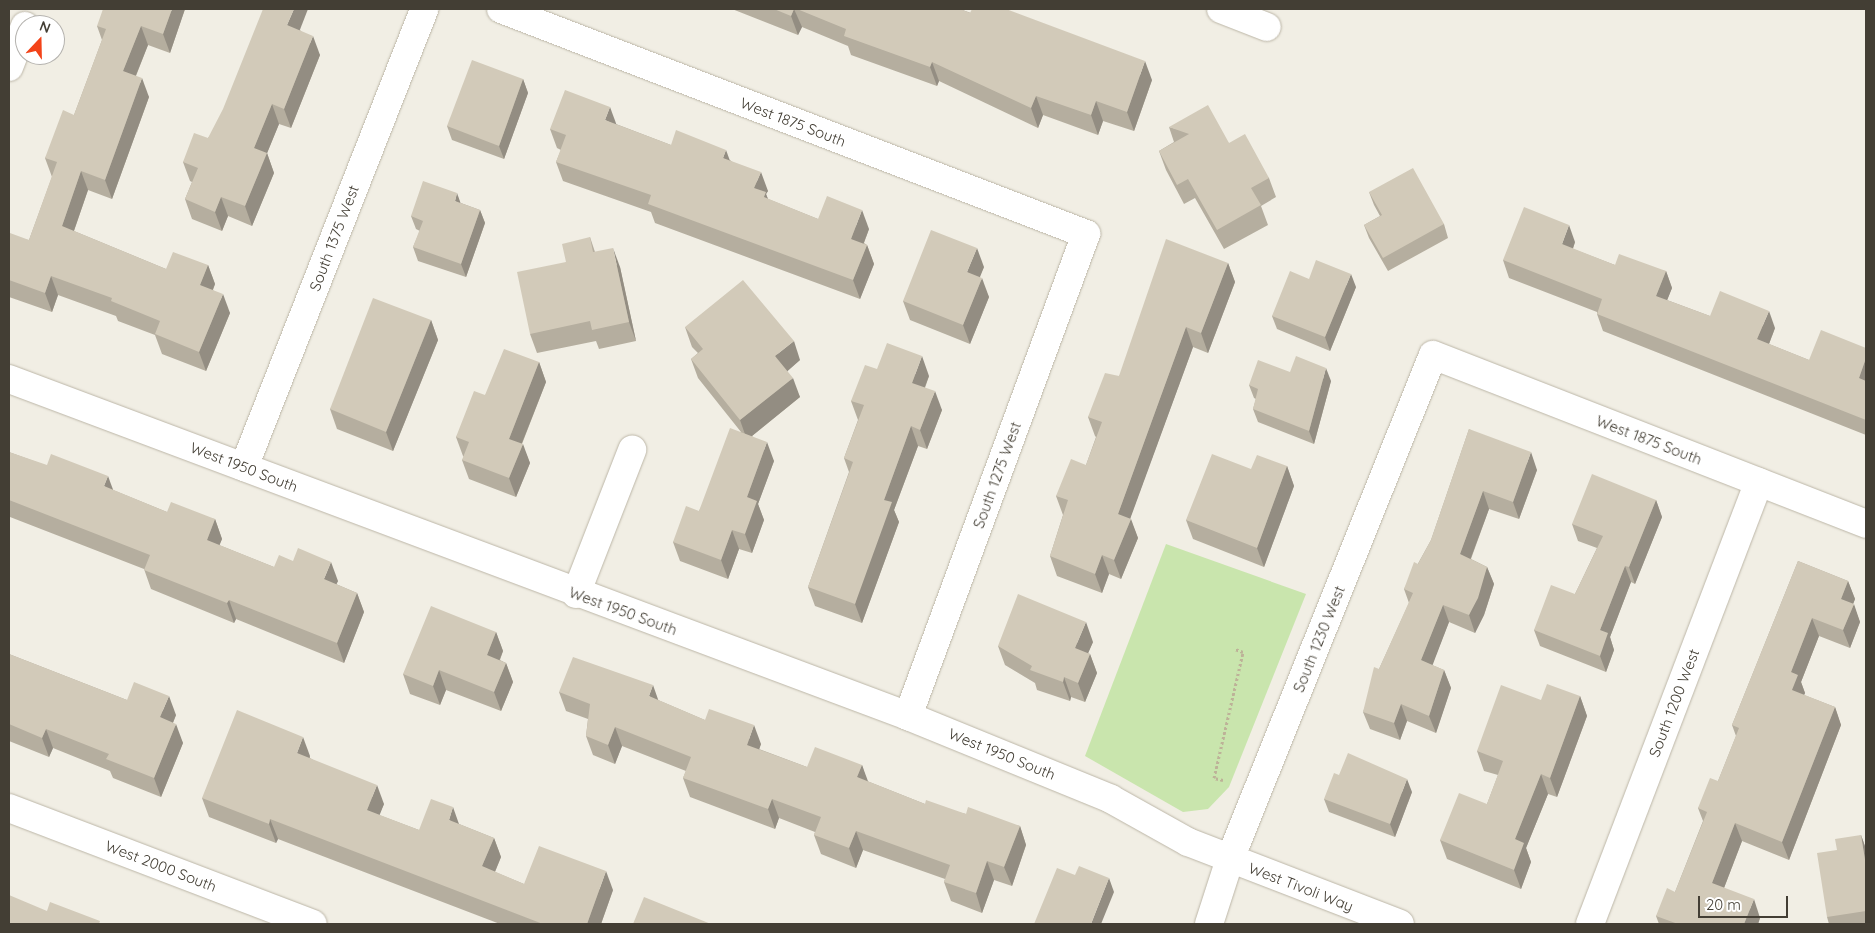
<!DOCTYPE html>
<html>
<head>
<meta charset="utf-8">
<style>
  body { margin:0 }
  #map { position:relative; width:1875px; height:933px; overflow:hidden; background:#f1eee4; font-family:Quicksand,sans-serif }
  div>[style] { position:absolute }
  .green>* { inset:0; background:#c9e5ad }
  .path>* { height:3px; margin-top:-1.5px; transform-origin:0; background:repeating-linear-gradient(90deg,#bdb298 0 2.5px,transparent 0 5px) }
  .roads { filter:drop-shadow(0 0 1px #bcb6a7) drop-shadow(0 0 1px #bcb6a7) }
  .minor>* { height:28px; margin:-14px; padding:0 14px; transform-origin:14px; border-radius:14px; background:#fff }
  .wall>* { inset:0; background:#b5ae9f }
  .shaded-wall>* { inset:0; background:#938d82 }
  .building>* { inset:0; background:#d2cab9 }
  span { translate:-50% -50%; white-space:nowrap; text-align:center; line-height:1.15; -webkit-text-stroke:5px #fff; paint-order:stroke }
  .street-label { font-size:15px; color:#433e34 }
  .frame { position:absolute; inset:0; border:10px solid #433e34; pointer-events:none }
  .north { position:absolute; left:15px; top:15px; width:50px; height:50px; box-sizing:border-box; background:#fff; border:1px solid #b4b2ae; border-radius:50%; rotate:21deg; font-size:14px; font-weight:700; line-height:20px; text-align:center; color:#433e34 }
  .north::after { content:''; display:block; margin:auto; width:18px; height:22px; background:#f34319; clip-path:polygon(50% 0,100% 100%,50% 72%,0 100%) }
  .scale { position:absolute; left:1698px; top:896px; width:90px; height:22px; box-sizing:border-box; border:2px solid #433e34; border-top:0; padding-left:6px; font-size:15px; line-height:18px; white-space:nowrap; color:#433e34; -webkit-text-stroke:4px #fff; paint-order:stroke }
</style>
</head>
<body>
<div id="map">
  <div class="green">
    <i style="clip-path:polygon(1166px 544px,1306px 594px,1229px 787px,1208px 809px,1183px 812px,1085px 756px)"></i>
  </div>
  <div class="path">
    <i style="left:1223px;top:780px;width:9px;rotate:-167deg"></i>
    <i style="left:1214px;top:778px;width:129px;rotate:-77deg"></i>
    <i style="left:1243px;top:652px;width:9px;rotate:-159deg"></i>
  </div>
  <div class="roads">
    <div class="minor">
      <i style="left:501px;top:9px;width:627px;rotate:21.04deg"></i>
      <i style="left:1086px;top:234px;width:514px;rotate:110.27deg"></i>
      <i style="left:1221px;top:9px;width:49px;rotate:21.4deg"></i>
      <i style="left:9px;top:67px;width:44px;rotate:-68.7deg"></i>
      <i style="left:9px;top:379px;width:960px;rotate:20.55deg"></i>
      <i style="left:908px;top:716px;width:219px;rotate:22.2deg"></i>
      <i style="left:1111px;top:799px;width:88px;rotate:29.2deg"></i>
      <i style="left:1188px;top:842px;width:227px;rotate:21.1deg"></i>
      <i style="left:244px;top:467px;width:492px;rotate:-68.5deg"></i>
      <i style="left:576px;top:594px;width:155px;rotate:-68.7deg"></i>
      <i style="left:9px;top:808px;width:325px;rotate:20.9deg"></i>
      <i style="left:1209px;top:924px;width:68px;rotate:-72.1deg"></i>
      <i style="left:1230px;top:859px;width:543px;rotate:-68.06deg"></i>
      <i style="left:1433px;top:355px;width:465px;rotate:21.3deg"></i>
      <i style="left:1590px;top:924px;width:473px;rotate:-69.1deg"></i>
    </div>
  </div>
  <div class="wall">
    <i style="clip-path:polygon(185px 9px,170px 53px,148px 45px,136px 76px,149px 97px,112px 199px,88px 190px,74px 231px,166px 269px,208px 265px,215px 284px,213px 290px,230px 313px,206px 371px,162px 354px,155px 335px,118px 321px,116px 316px,58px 295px,52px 312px,9px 297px,9px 238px,29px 240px,52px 177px,45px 158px,74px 115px,102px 40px,97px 26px)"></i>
    <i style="clip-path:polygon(732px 9px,960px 9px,1152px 80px,1134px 131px,1103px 121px,1098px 135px,1043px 115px,1038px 128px,939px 81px,937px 86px,851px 55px,848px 46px,802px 27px,798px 35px)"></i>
    <i style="clip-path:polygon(300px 30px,320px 55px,291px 128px,279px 124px,267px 153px,274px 173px,252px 226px,228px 216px,222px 231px,192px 219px,185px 199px,192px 182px,190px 181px,183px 162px,208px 138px)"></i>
    <i style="clip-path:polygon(523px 79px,528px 93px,504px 159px,452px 140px,447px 126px)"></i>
    <i style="clip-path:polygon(616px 124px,671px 145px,730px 160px,768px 191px,766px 194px,768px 199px,818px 219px,869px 229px,864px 243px,867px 245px,874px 264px,860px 299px,655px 223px,651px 212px,563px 181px,556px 162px,561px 150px,557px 148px,550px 129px)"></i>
    <i style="clip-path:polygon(1169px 127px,1229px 143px,1269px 178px,1276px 197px,1261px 206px,1268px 225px,1224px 249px,1195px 198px,1184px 204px,1166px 170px,1159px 151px,1174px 142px)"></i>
    <i style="clip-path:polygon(1369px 192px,1444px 224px,1448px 238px,1388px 271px,1369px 238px,1364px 225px,1380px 216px,1374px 205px)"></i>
    <i style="clip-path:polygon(461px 203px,480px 210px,485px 223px,466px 277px,418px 261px,413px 247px,420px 231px,416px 229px,411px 216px)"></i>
    <i style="clip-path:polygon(590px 237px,595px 252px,620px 267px,636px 341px,599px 349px,596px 341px,537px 353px,530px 334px,566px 262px)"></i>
    <i style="clip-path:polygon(1575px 242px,1573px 249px,1615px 265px,1666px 271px,1672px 288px,1667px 300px,1710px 316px,1775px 328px,1769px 344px,1809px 360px,1866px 348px,1866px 435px,1603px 331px,1597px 314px,1597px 312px,1509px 278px,1503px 260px)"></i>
    <i style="clip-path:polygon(1228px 263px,1235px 282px,1208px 353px,1193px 347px,1130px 518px,1138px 538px,1121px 579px,1109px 574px,1102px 593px,1057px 576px,1050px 556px,1063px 515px,1056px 496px,1086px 465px,1096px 437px,1095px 436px,1088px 417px,1119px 376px)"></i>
    <i style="clip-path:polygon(984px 267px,979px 277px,989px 297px,970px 344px,910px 320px,903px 301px)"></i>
    <i style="clip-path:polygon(1309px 279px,1356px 287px,1330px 351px,1277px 329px,1272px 316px)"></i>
    <i style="clip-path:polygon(431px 320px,438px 340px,393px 451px,337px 429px,330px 409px)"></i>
    <i style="clip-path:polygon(685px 327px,800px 360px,787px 371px,800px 397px,752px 436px,774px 461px,758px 504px,764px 520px,752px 553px,739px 549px,728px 579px,680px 561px,673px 542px,699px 511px,741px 432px,698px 378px,691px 359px,698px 353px,692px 347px)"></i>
    <i style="clip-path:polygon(539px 362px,546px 382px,522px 444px,530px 463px,516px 497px,469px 479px,462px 460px,464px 457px,463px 456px,456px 437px,485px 395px)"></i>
    <i style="clip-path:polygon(877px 369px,929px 376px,925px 388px,942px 410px,927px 449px,918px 446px,894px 510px,899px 522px,862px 623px,815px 606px,808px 587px,849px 472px,844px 458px,858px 420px,851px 401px)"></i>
    <i style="clip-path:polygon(1290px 372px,1331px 381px,1314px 444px,1258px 422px,1253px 409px,1256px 399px,1254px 398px,1249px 385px)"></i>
    <i style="clip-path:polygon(1469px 429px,1537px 470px,1519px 519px,1489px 509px,1471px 559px,1487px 567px,1494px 584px,1484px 615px,1475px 633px,1449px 622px,1432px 665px,1444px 670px,1451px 688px,1436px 733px,1407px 721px,1400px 740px,1370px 729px,1363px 712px,1379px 669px,1409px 603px,1404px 589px,1431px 540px)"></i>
    <i style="clip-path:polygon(9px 452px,113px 490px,167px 512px,215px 519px,222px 539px,219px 545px,274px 567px,338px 581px,336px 584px,357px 593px,364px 612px,344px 663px,236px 619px,234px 623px,151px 589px,144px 569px,10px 517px,9px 521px)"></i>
    <i style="clip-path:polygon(1287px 466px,1294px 486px,1264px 567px,1193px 539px,1186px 520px,1251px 469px)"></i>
    <i style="clip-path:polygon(1656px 500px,1662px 517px,1635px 584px,1631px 582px,1610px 637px,1614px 650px,1606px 672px,1540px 646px,1534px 630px,1575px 594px,1597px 548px,1578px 541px,1572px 524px)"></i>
    <i style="clip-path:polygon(1798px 561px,1848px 581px,1855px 599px,1853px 604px,1860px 622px,1850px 648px,1819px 636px,1801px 682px,1805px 693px,1804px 695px,1835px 707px,1841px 725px,1789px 860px,1742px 841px,1724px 888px,1760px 918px,1758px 924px,1659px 924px,1656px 916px,1675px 892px,1703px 821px,1698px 808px,1718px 781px,1736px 736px,1732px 725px)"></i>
    <i style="clip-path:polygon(496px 632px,503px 651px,500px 660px,506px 663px,513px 682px,501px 711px,446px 690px,440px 705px,410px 694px,403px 674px)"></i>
    <i style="clip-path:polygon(1093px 642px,1088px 653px,1090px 654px,1097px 673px,1085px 702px,1071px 697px,1070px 701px,1037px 690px,1035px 683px,1005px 665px,998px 646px)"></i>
    <i style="clip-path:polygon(9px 654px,127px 700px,176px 715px,173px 723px,183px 743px,161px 797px,113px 778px,110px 771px,53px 748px,49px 757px,9px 741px)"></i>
    <i style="clip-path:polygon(559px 692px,658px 700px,761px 744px,759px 749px,807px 767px,862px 765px,867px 781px,925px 804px,966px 814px,1020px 826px,1026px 845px,1012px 886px,994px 880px,982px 913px,951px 901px,944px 882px,945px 879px,863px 850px,856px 868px,821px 854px,814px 835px,815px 832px,779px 818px,775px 829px,690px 797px,683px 778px,686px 771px,622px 746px,615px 764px,593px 755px,586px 736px,588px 719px,566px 711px)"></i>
    <i style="clip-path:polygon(1580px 696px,1587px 716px,1557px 797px,1548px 794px,1526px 848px,1531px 862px,1521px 889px,1447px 859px,1440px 840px,1487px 804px,1498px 775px,1484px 771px,1477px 751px,1541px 700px)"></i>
    <i style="clip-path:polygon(310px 756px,310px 758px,384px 804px,379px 815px,419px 830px,459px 824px,494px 838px,501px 857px,495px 872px,524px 884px,613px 890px,601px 924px,500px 924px,278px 839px,276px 843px,209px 817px,202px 798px)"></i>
    <i style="clip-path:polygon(1412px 792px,1395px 837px,1329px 812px,1324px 799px)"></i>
    <i style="clip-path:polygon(1861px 835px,1866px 849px,1866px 924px,1829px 924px,1827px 917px,1837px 850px)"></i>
  </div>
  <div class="shaded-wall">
    <i style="clip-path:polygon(172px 9px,185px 9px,170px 53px,163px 34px)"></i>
    <i style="clip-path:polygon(294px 9px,308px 9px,294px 45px,287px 25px)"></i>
    <i style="clip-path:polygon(794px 9px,802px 27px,798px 35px,791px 16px)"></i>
    <i style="clip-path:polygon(141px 26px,148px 45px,130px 90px,123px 71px)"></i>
    <i style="clip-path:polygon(313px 36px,320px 55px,291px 128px,284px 109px)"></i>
    <i style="clip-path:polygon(1145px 61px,1152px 80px,1134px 131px,1127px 112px)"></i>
    <i style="clip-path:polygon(932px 62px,939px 81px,937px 86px,930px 67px)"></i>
    <i style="clip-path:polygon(142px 78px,149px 97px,112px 199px,105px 180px)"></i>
    <i style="clip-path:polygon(523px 79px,528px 93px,504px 159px,499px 146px)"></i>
    <i style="clip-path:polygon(1036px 96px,1043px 115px,1038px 128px,1031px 108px)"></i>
    <i style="clip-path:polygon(1096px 101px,1103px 121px,1098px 135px,1091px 115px)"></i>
    <i style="clip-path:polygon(272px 104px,279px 124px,261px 168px,254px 148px)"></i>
    <i style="clip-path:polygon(610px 107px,617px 126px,605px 120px)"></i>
    <i style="clip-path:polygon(726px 150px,733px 169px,723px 158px)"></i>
    <i style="clip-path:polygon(267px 153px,274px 173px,252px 226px,245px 206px)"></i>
    <i style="clip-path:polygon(81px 171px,88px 190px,69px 245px,62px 226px)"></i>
    <i style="clip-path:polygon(761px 172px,768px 191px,766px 194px,773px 212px,754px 188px)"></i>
    <i style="clip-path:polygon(457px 193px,462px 207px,455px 201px)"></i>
    <i style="clip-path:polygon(221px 197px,228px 216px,222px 231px,215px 212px)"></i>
    <i style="clip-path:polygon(480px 210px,485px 223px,466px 277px,461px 264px)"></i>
    <i style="clip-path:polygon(862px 210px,869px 229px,858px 258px,851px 239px)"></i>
    <i style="clip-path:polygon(1569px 225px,1575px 242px,1568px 262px,1562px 244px)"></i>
    <i style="clip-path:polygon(867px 245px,874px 264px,860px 299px,853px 280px)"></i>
    <i style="clip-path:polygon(613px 248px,620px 267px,636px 341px,629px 322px)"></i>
    <i style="clip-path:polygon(977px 248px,984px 267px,974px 292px,967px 272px)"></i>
    <i style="clip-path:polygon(1228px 263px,1235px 282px,1208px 353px,1201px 333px)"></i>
    <i style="clip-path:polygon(208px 265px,215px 284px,207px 304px,200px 285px)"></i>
    <i style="clip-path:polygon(1666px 271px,1672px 288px,1662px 313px,1656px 296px)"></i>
    <i style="clip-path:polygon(1351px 274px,1356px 287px,1330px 351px,1325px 337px)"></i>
    <i style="clip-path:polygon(51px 276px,58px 295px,52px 312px,45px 293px)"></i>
    <i style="clip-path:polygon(982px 278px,989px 297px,970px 344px,963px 325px)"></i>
    <i style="clip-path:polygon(223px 294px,230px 313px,206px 371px,199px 352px)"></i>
    <i style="clip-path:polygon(1769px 311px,1775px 328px,1764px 357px,1757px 339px)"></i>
    <i style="clip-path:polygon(431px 320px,438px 340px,393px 451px,386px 432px)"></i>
    <i style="clip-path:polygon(1186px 327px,1193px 347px,1125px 533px,1118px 514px)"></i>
    <i style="clip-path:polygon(794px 341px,800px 360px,782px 376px,775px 356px)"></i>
    <i style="clip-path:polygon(922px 356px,929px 376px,919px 402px,912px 383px)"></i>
    <i style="clip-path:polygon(1866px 358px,1866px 391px,1859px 378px)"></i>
    <i style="clip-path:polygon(539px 362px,546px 382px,516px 458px,509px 439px)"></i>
    <i style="clip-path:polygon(1326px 368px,1331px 381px,1314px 444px,1309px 431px)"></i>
    <i style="clip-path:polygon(793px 378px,800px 397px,747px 440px,740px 420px)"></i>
    <i style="clip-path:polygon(935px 391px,942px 410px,927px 449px,920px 430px)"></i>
    <i style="clip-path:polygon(911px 426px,918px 446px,894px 510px,899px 522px,862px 623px,855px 604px,884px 500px)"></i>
    <i style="clip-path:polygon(767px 442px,774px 461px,758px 504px,764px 520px,752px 553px,745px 534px,747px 497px)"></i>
    <i style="clip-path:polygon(523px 444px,530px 463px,516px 497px,509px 478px)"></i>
    <i style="clip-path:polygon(1531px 452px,1537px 470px,1519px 519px,1513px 502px)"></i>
    <i style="clip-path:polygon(1287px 466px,1294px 486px,1264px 567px,1257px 548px)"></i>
    <i style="clip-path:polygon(108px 476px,115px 495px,104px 486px)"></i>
    <i style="clip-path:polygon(1483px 491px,1489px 509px,1466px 571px,1460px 554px)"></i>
    <i style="clip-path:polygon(1656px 500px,1662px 517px,1635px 584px,1629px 567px)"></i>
    <i style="clip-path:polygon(215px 519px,222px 539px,214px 559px,207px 540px)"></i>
    <i style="clip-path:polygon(1131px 519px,1138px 538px,1121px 579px,1114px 560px)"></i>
    <i style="clip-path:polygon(732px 530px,739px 549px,728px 579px,721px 560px)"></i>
    <i style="clip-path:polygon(1102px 555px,1109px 574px,1102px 593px,1095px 574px)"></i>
    <i style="clip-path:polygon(331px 562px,338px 581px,330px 598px,324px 579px)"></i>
    <i style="clip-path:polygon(1625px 566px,1631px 582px,1610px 637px,1614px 650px,1606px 672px,1600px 656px,1600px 630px)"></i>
    <i style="clip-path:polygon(1487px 567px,1494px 584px,1484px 615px,1475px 633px,1469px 615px)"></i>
    <i style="clip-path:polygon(1848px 581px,1855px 599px,1848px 617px,1841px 599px)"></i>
    <i style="clip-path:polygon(357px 593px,364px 612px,344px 663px,337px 643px)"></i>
    <i style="clip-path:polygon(229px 600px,236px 619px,234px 623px,227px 603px)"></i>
    <i style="clip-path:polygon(1854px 604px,1860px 622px,1850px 648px,1843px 630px)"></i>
    <i style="clip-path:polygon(1443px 605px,1449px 622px,1428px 677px,1421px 660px)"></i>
    <i style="clip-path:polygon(1812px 618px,1819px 636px,1801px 682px,1805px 693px,1798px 708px,1792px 690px,1791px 672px)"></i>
    <i style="clip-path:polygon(1086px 622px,1093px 642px,1082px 667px,1075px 648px)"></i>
    <i style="clip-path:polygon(496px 632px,503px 651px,494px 674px,487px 655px)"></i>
    <i style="clip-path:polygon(1090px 654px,1097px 673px,1085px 702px,1078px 683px)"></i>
    <i style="clip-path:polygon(506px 663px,513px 682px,501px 711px,494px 692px)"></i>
    <i style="clip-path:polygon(439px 670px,446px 690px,440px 705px,433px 686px)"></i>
    <i style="clip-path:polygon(1444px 670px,1451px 688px,1436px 733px,1429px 716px)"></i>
    <i style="clip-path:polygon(1064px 677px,1071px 697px,1070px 701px,1063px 682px)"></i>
    <i style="clip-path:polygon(653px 685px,660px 705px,649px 696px)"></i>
    <i style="clip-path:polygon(169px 696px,176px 715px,167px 737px,160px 717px)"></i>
    <i style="clip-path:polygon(1580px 696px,1587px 716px,1557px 797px,1550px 778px)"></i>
    <i style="clip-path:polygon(1401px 704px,1407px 721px,1400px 740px,1394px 723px)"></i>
    <i style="clip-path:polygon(1835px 707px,1841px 725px,1789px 860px,1782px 842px)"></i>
    <i style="clip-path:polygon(176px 724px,183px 743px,161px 797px,154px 778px)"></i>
    <i style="clip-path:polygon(754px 725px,761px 744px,754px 764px,747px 745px)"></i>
    <i style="clip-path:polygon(615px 727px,622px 746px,615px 764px,608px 745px)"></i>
    <i style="clip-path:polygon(46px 729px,53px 748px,49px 757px,42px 738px)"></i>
    <i style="clip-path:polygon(303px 737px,310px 756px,304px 772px,297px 753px)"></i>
    <i style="clip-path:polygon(862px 765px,869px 784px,857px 777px)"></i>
    <i style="clip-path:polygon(1541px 774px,1548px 794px,1526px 848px,1531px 862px,1521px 889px,1514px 870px,1515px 839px)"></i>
    <i style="clip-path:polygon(1407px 779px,1412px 792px,1395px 837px,1390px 824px)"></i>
    <i style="clip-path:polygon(377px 785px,384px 804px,374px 829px,367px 810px)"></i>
    <i style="clip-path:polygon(772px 799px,779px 818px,775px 829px,768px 809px)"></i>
    <i style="clip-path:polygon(453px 807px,460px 827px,449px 820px)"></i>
    <i style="clip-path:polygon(270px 819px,278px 839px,276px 843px,269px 824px)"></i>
    <i style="clip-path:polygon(1735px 823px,1742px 841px,1719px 901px,1712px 883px)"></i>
    <i style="clip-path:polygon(1020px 826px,1026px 845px,1012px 886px,1004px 867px)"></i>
    <i style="clip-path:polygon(856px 831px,863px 850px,856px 868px,849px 848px)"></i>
    <i style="clip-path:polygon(1861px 835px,1866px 849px,1866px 866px)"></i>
    <i style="clip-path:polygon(494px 838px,501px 857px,489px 886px,482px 866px)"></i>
    <i style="clip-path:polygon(987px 861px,994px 880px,982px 913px,976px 893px)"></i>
    <i style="clip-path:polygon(606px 871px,613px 890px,601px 924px,587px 924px)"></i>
    <i style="clip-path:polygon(1109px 878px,1114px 892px,1101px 924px,1091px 924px)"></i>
    <i style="clip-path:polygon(1754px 899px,1760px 918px,1758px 924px,1744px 924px)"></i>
  </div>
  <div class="building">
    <i style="clip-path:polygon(103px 9px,172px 9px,163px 34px,141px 26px,123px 71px,142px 78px,105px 180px,81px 171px,62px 226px,166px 269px,173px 252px,208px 265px,200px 285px,223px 294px,199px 352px,155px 334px,160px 321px,111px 301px,112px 298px,51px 276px,45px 293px,9px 280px,9px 238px,10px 233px,29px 240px,57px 162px,45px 158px,63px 110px,74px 115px,106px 29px,97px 26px)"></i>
    <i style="clip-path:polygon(263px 9px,294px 9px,287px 25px,313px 36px,284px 109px,272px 104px,254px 148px,267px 153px,245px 206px,221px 197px,215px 212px,185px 199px,198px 168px,183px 162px,194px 133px,208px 138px,223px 109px)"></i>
    <i style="clip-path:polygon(774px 9px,794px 9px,791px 16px)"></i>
    <i style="clip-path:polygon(797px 9px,960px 9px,970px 13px,972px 9px,1006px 9px,1145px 61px,1127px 112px,1096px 101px,1091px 115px,1036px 96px,1031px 108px,932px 62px,930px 67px,844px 36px,846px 29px)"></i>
    <i style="clip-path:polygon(472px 60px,523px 79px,499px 146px,447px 126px)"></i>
    <i style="clip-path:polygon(565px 90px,610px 107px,605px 120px,671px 145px,676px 130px,726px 150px,723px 158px,761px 172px,754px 188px,766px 192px,764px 197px,818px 219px,827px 196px,862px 210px,851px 239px,867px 245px,853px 280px,648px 204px,651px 195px,556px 162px,566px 135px,550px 129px)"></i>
    <i style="clip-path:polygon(1208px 105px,1229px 143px,1245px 134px,1269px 178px,1251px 188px,1261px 205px,1217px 230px,1188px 179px,1177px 185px,1159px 151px,1189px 134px,1169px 127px)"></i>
    <i style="clip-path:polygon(1413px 168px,1444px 224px,1383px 258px,1364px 225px,1382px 215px,1369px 192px)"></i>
    <i style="clip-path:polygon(423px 181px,457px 193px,455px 201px,480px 210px,461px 264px,413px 247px,423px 221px,411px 216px)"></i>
    <i style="clip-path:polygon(1524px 207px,1569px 225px,1562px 244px,1615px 265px,1619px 254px,1666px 271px,1656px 296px,1710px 316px,1720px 291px,1769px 311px,1757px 339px,1809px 360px,1821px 330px,1866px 348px,1866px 358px,1859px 378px,1866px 381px,1866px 420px,1597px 314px,1602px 299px,1503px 260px)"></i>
    <i style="clip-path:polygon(931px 230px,977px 248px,967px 272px,982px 278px,963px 325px,903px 301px)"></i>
    <i style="clip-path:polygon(590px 237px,593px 252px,613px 248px,629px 322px,592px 330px,590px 321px,530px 334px,517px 272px,566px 262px,562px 244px)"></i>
    <i style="clip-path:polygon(1166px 239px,1228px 263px,1201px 333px,1186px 327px,1118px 514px,1131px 519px,1114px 560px,1102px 555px,1095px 574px,1050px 556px,1068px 500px,1056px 496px,1071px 459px,1086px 465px,1102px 422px,1088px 417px,1105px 373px,1119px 376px)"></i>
    <i style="clip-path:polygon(1316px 260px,1351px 274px,1325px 337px,1272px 316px,1290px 271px,1309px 279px)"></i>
    <i style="clip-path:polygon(743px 280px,794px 341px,775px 356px,793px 378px,740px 420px,691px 359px,703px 349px,685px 327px)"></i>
    <i style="clip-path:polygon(373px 298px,431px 320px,386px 432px,330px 409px)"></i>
    <i style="clip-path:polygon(887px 343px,922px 356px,912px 383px,935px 391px,920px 430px,911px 426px,884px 500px,892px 502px,855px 604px,808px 587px,853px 462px,844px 458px,864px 405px,851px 401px,865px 365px,877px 369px)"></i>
    <i style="clip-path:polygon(504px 349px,539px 362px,509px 439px,523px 444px,509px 478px,462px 460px,469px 442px,456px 437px,474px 391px,485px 395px)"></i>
    <i style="clip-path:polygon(1296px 356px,1326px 368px,1309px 431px,1253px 409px,1258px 389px,1249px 385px,1258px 360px,1290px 372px)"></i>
    <i style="clip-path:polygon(730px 428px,767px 442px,747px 497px,757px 501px,745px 534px,732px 530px,721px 560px,673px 542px,686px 506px,699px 511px)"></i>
    <i style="clip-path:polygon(1469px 429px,1531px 452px,1513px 502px,1483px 491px,1460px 554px,1487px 567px,1478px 598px,1469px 615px,1443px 605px,1421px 660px,1444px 670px,1429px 716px,1401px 704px,1394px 723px,1363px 712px,1374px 667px,1379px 669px,1413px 593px,1404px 589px,1414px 562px,1418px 564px,1431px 540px)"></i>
    <i style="clip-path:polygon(9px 452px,47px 465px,51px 454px,108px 476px,104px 486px,167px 512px,171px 502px,215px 519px,207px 540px,274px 567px,279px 555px,293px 561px,298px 548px,331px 562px,324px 579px,357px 593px,337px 643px,229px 600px,227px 603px,144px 570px,150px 555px,9px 500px)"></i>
    <i style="clip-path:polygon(1212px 454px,1251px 469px,1257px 455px,1287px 466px,1257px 548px,1186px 520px)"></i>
    <i style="clip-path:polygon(1592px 474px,1656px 500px,1629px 567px,1625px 566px,1600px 630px,1608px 633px,1600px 656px,1534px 630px,1551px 585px,1575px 594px,1603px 536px,1572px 524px)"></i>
    <i style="clip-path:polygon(1798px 561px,1848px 581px,1841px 599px,1854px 604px,1843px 630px,1812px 618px,1791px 672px,1798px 675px,1792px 690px,1835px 707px,1782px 842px,1735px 823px,1712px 883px,1754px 899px,1744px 924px,1678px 924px,1656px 916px,1667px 888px,1675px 892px,1707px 812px,1698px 808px,1710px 778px,1718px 781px,1739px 728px,1732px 725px)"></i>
    <i style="clip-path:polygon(1018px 594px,1086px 622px,1075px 648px,1090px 654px,1078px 683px,1064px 677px,1063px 682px,1030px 670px,1032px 666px,998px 646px)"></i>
    <i style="clip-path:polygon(431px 606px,496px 632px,487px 655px,506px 663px,494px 692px,439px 670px,433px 686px,403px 674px)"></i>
    <i style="clip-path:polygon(9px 654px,127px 700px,134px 682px,169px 696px,160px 717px,176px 724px,154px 778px,106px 759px,109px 754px,46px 729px,42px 738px,9px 724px)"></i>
    <i style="clip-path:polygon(573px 657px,653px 685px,649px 696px,705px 720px,709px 709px,754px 725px,747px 745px,807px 767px,815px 747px,862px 765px,857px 777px,925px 804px,926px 800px,966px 814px,968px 807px,1020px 826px,1004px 867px,987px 861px,976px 893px,944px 882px,950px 865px,856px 831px,849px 848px,814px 835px,821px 817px,772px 799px,768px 809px,683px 778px,691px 757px,615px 727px,608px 745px,586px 736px,590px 704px,559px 692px)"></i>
    <i style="clip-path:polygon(1547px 684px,1580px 696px,1550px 778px,1541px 774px,1515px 839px,1524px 843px,1514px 870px,1440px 840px,1459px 793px,1487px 804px,1503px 761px,1477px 751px,1501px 685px,1541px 700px)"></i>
    <i style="clip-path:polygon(237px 710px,303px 737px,297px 753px,377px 785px,367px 810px,419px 830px,431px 799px,453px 807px,449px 820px,494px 838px,482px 866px,524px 884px,539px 846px,606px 871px,587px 924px,543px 924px,270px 819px,269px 824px,202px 798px)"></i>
    <i style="clip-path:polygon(1348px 753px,1407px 779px,1390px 824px,1324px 799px,1334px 773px,1339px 775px)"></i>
    <i style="clip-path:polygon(1861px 835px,1866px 866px,1866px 911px,1827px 917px,1817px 853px,1837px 850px,1835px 839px)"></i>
    <i style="clip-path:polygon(1079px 866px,1109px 878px,1091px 924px,1034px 924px,1057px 868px,1075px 875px)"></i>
    <i style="clip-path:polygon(9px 895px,47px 911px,50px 902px,100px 921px,99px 924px,9px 924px)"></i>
    <i style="clip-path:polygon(644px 897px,711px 924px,633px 924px)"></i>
  </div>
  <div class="street-label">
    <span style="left:793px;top:122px;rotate:21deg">West 1875 South</span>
    <span style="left:334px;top:238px;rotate:-69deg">South 1375 West</span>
    <span style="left:1649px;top:440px;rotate:21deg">West 1875 South</span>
    <span style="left:244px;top:467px;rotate:21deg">West 1950 South</span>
    <span style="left:997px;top:475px;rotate:-70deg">South 1275 West</span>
    <span style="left:623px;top:611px;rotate:20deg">West 1950 South</span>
    <span style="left:1319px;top:639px;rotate:-68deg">South 1230 West</span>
    <span style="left:1674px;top:703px;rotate:-69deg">South 1200 West</span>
    <span style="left:1002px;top:754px;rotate:22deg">West 1950 South</span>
    <span style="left:161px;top:866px;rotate:21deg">West 2000 South</span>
    <span style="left:1301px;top:887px;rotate:21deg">West Tivoli Way</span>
  </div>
  <div class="frame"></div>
  <div class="north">N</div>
  <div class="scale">20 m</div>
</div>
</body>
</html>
